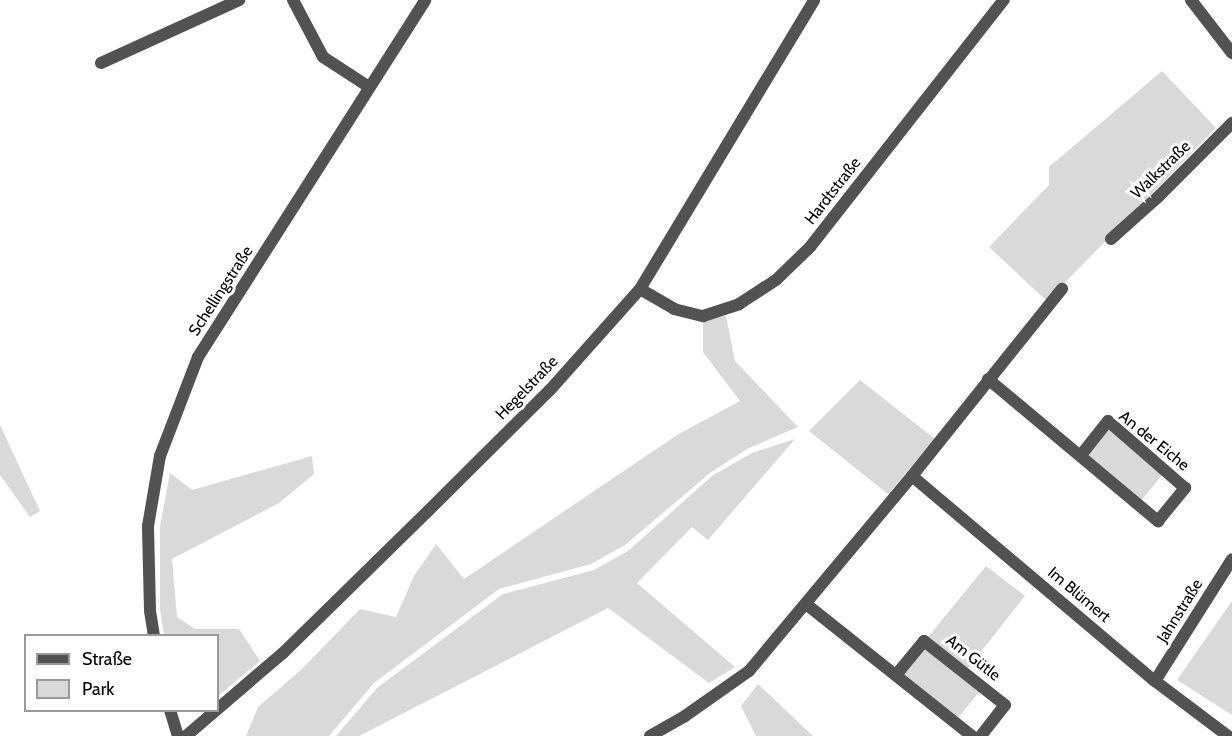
<!DOCTYPE html>
<html>
<head>
<meta charset="utf-8">
<style>
  body { margin:0 }
  #map { position:relative; width:1232px; height:736px; overflow:hidden; background:#fff; font-family:Cabin,sans-serif }
  div>[style] { position:absolute }
  .green>* { inset:0; background:#d9d9d9 }
  .minor>* { height:12px; margin:-6px; padding:0 6px; transform-origin:6px; border-radius:6px; background:#525252 }
  .tertiary>* { height:12px; margin:-6px; padding:0 6px; transform-origin:6px; border-radius:6px; background:#525252 }
  span { translate:-50% -50%; white-space:nowrap; text-align:center; line-height:1.15; -webkit-text-stroke:6px #fff; paint-order:stroke }
  .street-label { font-size:16px; color:#000 }
  .legend { position:absolute; left:24px; top:634px; width:195px; height:78px; box-sizing:border-box; background:#fff; border:2px solid #999; margin:0; padding:8px 10px; list-style:none; font-size:18px; color:#000 }
  .legend li { display:flex; align-items:center; gap:12px; height:30px }
  .legend b { width:30px; border:2px solid #999 }
</style>
</head>
<body>
<div id="map">
  <div class="green">
    <i style="clip-path:polygon(1162px 71px,1216px 128px,1047px 301px,989px 247px,1049px 185px,1049px 167px)"></i>
    <i style="clip-path:polygon(726px 316px,735px 361px,798px 427px,747px 449px,710px 473px,625px 545px,591px 564px,499px 589px,374px 683px,329px 736px,246px 736px,258px 707px,302px 669px,360px 609px,396px 617px,414px 576px,436px 544px,464px 579px,677px 435px,740px 401px,703px 352px,703px 319px)"></i>
    <i style="clip-path:polygon(860px 380px,935px 439px,888px 494px,809px 431px)"></i>
    <i style="clip-path:polygon(0 425px,40px 511px,30px 517px,0 475px)"></i>
    <i style="clip-path:polygon(1108px 427px,1163px 474px,1141px 501px,1087px 455px)"></i>
    <i style="clip-path:polygon(795px 439px,708px 540px,692px 527px,637px 583px,735px 667px,709px 683px,608px 608px,359px 736px,336px 736px,377px 688px,503px 594px,594px 570px,628px 551px,712px 476px,752px 453px)"></i>
    <i style="clip-path:polygon(312px 456px,314px 474px,279px 503px,172px 559px,177px 617px,195px 629px,239px 629px,260px 661px,218px 696px,218px 636px,164px 635px,160px 610px,160px 526px,170px 473px,192px 490px)"></i>
    <i style="clip-path:polygon(986px 566px,1025px 596px,968px 668px,928px 637px)"></i>
    <i style="clip-path:polygon(1232px 601px,1232px 715px,1177px 680px)"></i>
    <i style="clip-path:polygon(925px 646px,980px 691px,957px 719px,901px 675px)"></i>
    <i style="clip-path:polygon(758px 684px,813px 736px,756px 736px,741px 706px)"></i>
  </div>
  <div class="minor">
    <i style="left:293px;top:0;width:64px;rotate:62.2deg"></i>
    <i style="left:323px;top:57px;width:55px;rotate:33.1deg"></i>
    <i style="left:1191px;top:0;width:67px;rotate:52.3deg"></i>
    <i style="left:101px;top:63px;width:152px;rotate:-24.5deg"></i>
    <i style="left:1111px;top:239px;width:63px;rotate:-41.8deg"></i>
    <i style="left:1158px;top:197px;width:105px;rotate:-45deg"></i>
    <i style="left:640px;top:289px;width:39px;rotate:30deg"></i>
    <i style="left:674px;top:309px;width:30px;rotate:14deg"></i>
    <i style="left:703px;top:316px;width:38px;rotate:-18deg"></i>
    <i style="left:739px;top:304px;width:44px;rotate:-33deg"></i>
    <i style="left:776px;top:280px;width:47px;rotate:-44.1deg"></i>
    <i style="left:810px;top:247px;width:314px;rotate:-51.9deg"></i>
    <i style="left:988px;top:379px;width:222px;rotate:39.9deg"></i>
    <i style="left:1158px;top:521px;width:43px;rotate:-50.7deg"></i>
    <i style="left:1185px;top:488px;width:102px;rotate:-139deg"></i>
    <i style="left:1108px;top:421px;width:43px;rotate:128.5deg"></i>
    <i style="left:912px;top:476px;width:318px;rotate:40.2deg"></i>
    <i style="left:1155px;top:681px;width:91px;rotate:37deg"></i>
    <i style="left:806px;top:604px;width:212px;rotate:38.5deg"></i>
    <i style="left:154px;top:636px;width:26px;rotate:-99deg"></i>
    <i style="left:150px;top:610px;width:84px;rotate:-91.4deg"></i>
    <i style="left:148px;top:526px;width:71px;rotate:-80.3deg"></i>
    <i style="left:160px;top:456px;width:106px;rotate:-69deg"></i>
    <i style="left:198px;top:357px;width:423px;rotate:-57.5deg"></i>
    <i style="left:896px;top:675px;width:44px;rotate:-50.5deg"></i>
    <i style="left:924px;top:641px;width:103px;rotate:38.3deg"></i>
    <i style="left:1005px;top:705px;width:39px;rotate:128deg"></i>
    <i style="left:1155px;top:681px;width:144px;rotate:-57.7deg"></i>
    <i style="left:170px;top:710px;width:27px;rotate:73deg"></i>
    <i style="left:650px;top:736px;width:40px;rotate:-29.7deg"></i>
    <i style="left:685px;top:716px;width:78px;rotate:-35.1deg"></i>
    <i style="left:749px;top:671px;width:254px;rotate:-50.1deg"></i>
    <i style="left:912px;top:476px;width:240px;rotate:-51.3deg"></i>
  </div>
  <div class="tertiary">
    <i style="left:186px;top:736px;width:128px;rotate:-40.6deg"></i>
    <i style="left:283px;top:653px;width:203px;rotate:-44.4deg"></i>
    <i style="left:428px;top:511px;width:172px;rotate:-44.8deg"></i>
    <i style="left:550px;top:390px;width:135px;rotate:-48.3deg"></i>
    <i style="left:640px;top:289px;width:337px;rotate:-58.9deg"></i>
  </div>
  <div class="street-label">
    <span style="left:1161px;top:170px;rotate:-44deg">Walkstraße</span>
    <span style="left:833px;top:191px;rotate:-52deg">Hardtstraße</span>
    <span style="left:221px;top:291px;rotate:-57deg">Schellingstraße</span>
    <span style="left:527px;top:388px;rotate:-46deg">Hegelstraße</span>
    <span style="left:1154px;top:441px;rotate:39deg">An der Eiche</span>
    <span style="left:1079px;top:595px;rotate:40deg">Im Blümert</span>
    <span style="left:1180px;top:611px;rotate:-58deg">Jahnstraße</span>
    <span style="left:973px;top:658px;rotate:38deg">Am Gütle</span>
  </div>
  <ul class="legend">
  <li><b style="height:8px;background:#525252"></b>Straße</li>
  <li><b style="height:16px;background:#d9d9d9"></b>Park</li>
  </ul>
</div>
</body>
</html>
